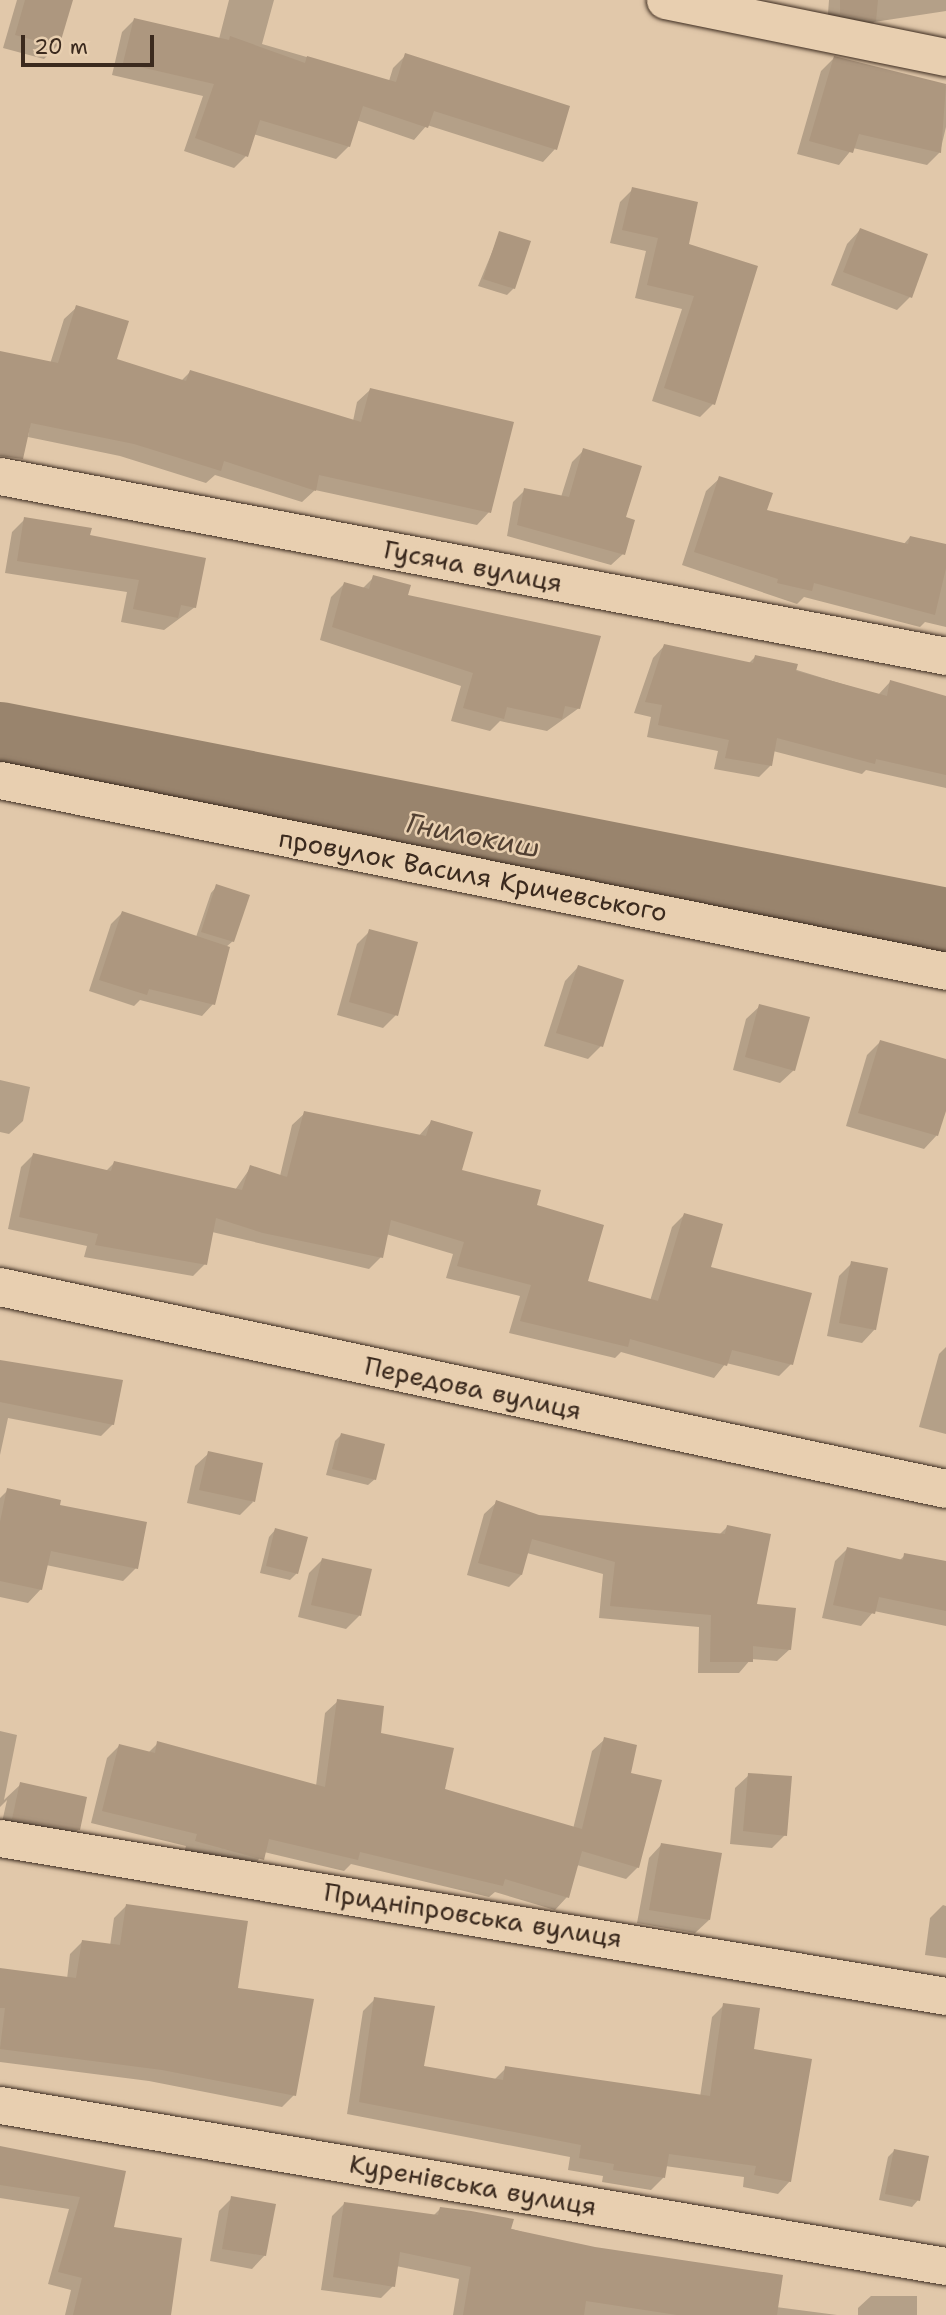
<!DOCTYPE html>
<html>
<head>
<meta charset="utf-8">
<style>
  body { margin:0 }
  #map { position:relative; width:946px; height:2315px; overflow:hidden; background:#e1c8aa; font-family:"Shantell Sans",sans-serif }
  div>[style] { position:absolute }
  .shadow>* { inset:0; background:#0003 }
  .river>* { height:80px; margin:-40px; padding:0 40px; transform-origin:40px; border-radius:40px; background:#99846d }
  .building>* { inset:0; background:#ad977f }
  .roads { filter:drop-shadow(0 0 2px #3b2a1e) drop-shadow(0 0 2px #3b2a1e) }
  .street>* { height:37px; margin:-18.5px; padding:0 18.5px; transform-origin:18.5px; border-radius:18.5px; background:#e8cfb0 }
  .secondary>* { height:38px; margin:-19px; padding:0 19px; transform-origin:19px; border-radius:19px; background:#e8cfb0 }
  span { translate:-50% -50%; white-space:nowrap; text-align:center; line-height:1.15; -webkit-text-stroke:5px #e8cfb0; paint-order:stroke }
  .street-label { font-size:26px; color:#3b2a1e }
  .water-label { font-size:28px; color:#524032; font-style:italic }
  .scale { position:absolute; left:21px; top:35px; width:133px; height:32px; box-sizing:border-box; border:4px solid #3b2a1e; border-top:0; padding-left:9px; font-size:21px; line-height:24px; white-space:nowrap; color:#3b2a1e; -webkit-text-stroke:5px #e8cfb0; paint-order:stroke }
</style>
</head>
<body>
<div id="map">
  <div class="shadow">
    <i style="clip-path:polygon(17px 0,71px 0,57px 46px,44px 59px,3px 48px)"></i>
    <i style="clip-path:polygon(229px 0,274px 0,262px 44px,389px 81px,393px 68px,406px 55px,555px 149px,543px 162px,427px 125px,414px 140px,356px 120px,349px 146px,336px 159px,253px 134px,246px 156px,234px 168px,184px 151px,203px 96px,112px 75px,122px 32px,134px 20px,219px 39px)"></i>
    <i style="clip-path:polygon(829px 0,946px 0,946px 11px,874px 22px,862px 34px,827px 27px)"></i>
    <i style="clip-path:polygon(834px 58px,946px 86px,946px 127px,940px 152px,927px 165px,853px 148px,839px 165px,797px 154px,821px 71px)"></i>
    <i style="clip-path:polygon(633px 189px,687px 245px,713px 404px,700px 417px,652px 401px,682px 309px,635px 298px,646px 251px,610px 243px,620px 202px)"></i>
    <i style="clip-path:polygon(860px 230px,910px 297px,897px 310px,831px 285px,847px 244px)"></i>
    <i style="clip-path:polygon(500px 233px,514px 288px,507px 295px,478px 286px)"></i>
    <i style="clip-path:polygon(77px 307px,115px 360px,181px 381px,190px 372px,353px 421px,357px 402px,370px 390px,489px 512px,477px 525px,315px 490px,302px 502px,215px 475px,206px 483px,120px 456px,28px 437px,38px 376px,50px 364px,64px 319px)"></i>
    <i style="clip-path:polygon(584px 450px,624px 518px,623px 554px,611px 565px,507px 536px,513px 502px,525px 490px,561px 497px,572px 462px)"></i>
    <i style="clip-path:polygon(720px 478px,765px 511px,903px 545px,910px 537px,946px 546px,946px 627px,925px 622px,920px 627px,804px 597px,797px 604px,682px 565px,706px 491px)"></i>
    <i style="clip-path:polygon(25px 519px,88px 536px,195px 607px,164px 630px,121px 622px,127px 592px,5px 573px,12px 532px)"></i>
    <i style="clip-path:polygon(374px 577px,406px 597px,579px 708px,547px 731px,500px 721px,490px 731px,451px 721px,461px 686px,320px 640px,331px 597px,344px 584px,362px 589px)"></i>
    <i style="clip-path:polygon(664px 646px,749px 663px,755px 657px,878px 695px,890px 682px,946px 697px,946px 788px,866px 770px,862px 774px,773px 751px,771px 765px,759px 777px,714px 769px,718px 751px,647px 737px,651px 717px,634px 713px,653px 658px)"></i>
    <i style="clip-path:polygon(217px 886px,233px 941px,226px 947px,213px 1004px,202px 1016px,140px 1000px,134px 1006px,89px 991px,111px 924px,122px 913px,196px 937px,211px 893px)"></i>
    <i style="clip-path:polygon(370px 931px,396px 1015px,383px 1028px,337px 1015px,357px 944px)"></i>
    <i style="clip-path:polygon(578px 967px,601px 1046px,588px 1059px,544px 1046px,565px 981px)"></i>
    <i style="clip-path:polygon(760px 1006px,794px 1070px,780px 1083px,733px 1070px,746px 1019px)"></i>
    <i style="clip-path:polygon(880px 1042px,946px 1061px,946px 1105px,937px 1135px,924px 1149px,846px 1126px,867px 1055px)"></i>
    <i style="clip-path:polygon(0 1080px,30px 1087px,23px 1121px,9px 1134px,0 1132px)"></i>
    <i style="clip-path:polygon(305px 1113px,418px 1137px,431px 1122px,459px 1171px,535px 1206px,585px 1282px,650px 1301px,672px 1227px,684px 1215px,709px 1268px,791px 1364px,779px 1376px,726px 1363px,714px 1378px,621px 1352px,615px 1358px,509px 1333px,520px 1296px,446px 1278px,453px 1254px,386px 1234px,381px 1257px,369px 1269px,212px 1232px,205px 1264px,193px 1276px,84px 1257px,87px 1246px,8px 1229px,21px 1167px,33px 1155px,105px 1172px,114px 1163px,235px 1190px,251px 1167px,280px 1176px,292px 1125px)"></i>
    <i style="clip-path:polygon(852px 1263px,875px 1329px,862px 1343px,827px 1336px,839px 1276px)"></i>
    <i style="clip-path:polygon(946px 1347px,946px 1434px,919px 1427px,939px 1354px)"></i>
    <i style="clip-path:polygon(0 1361px,113px 1424px,101px 1436px,8px 1418px,0 1455px)"></i>
    <i style="clip-path:polygon(341px 1435px,375px 1479px,368px 1485px,326px 1475px,335px 1441px)"></i>
    <i style="clip-path:polygon(209px 1453px,253px 1502px,240px 1515px,187px 1503px,195px 1466px)"></i>
    <i style="clip-path:polygon(8px 1490px,58px 1506px,136px 1568px,123px 1581px,46px 1565px,41px 1589px,28px 1603px,0 1597px,0 1498px)"></i>
    <i style="clip-path:polygon(497px 1502px,539px 1517px,719px 1535px,727px 1527px,754px 1606px,790px 1649px,777px 1661px,751px 1659px,739px 1673px,698px 1673px,699px 1627px,599px 1618px,603px 1574px,527px 1553px,521px 1575px,509px 1587px,467px 1575px,484px 1514px)"></i>
    <i style="clip-path:polygon(275px 1530px,297px 1573px,290px 1580px,260px 1573px,269px 1537px)"></i>
    <i style="clip-path:polygon(847px 1549px,899px 1561px,905px 1555px,946px 1563px,946px 1626px,874px 1611px,861px 1626px,822px 1618px,835px 1561px)"></i>
    <i style="clip-path:polygon(322px 1560px,370px 1571px,359px 1616px,346px 1629px,298px 1617px,309px 1573px)"></i>
    <i style="clip-path:polygon(338px 1701px,443px 1790px,573px 1829px,592px 1751px,605px 1739px,628px 1775px,638px 1867px,626px 1879px,577px 1865px,567px 1897px,555px 1910px,495px 1892px,489px 1897px,351px 1864px,344px 1871px,264px 1852px,250px 1871px,184px 1853px,186px 1846px,91px 1823px,107px 1758px,119px 1746px,148px 1753px,158px 1743px,316px 1786px,325px 1713px)"></i>
    <i style="clip-path:polygon(0 1731px,17px 1735px,4px 1800px,21px 1784px,79px 1829px,65px 1842px,0 1831px,7px 1800px,0 1807px)"></i>
    <i style="clip-path:polygon(749px 1775px,785px 1835px,772px 1848px,730px 1844px,735px 1788px)"></i>
    <i style="clip-path:polygon(662px 1844px,709px 1920px,695px 1933px,637px 1923px,649px 1858px)"></i>
    <i style="clip-path:polygon(943px 1905px,946px 1906px,946px 1958px,925px 1955px,930px 1918px)"></i>
    <i style="clip-path:polygon(126px 1906px,236px 1990px,294px 2095px,282px 2107px,149px 2081px,0 2062px,0 1969px,67px 1979px,70px 1954px,82px 1942px,110px 1946px,114px 1918px)"></i>
    <i style="clip-path:polygon(375px 1999px,422px 2068px,494px 2080px,506px 2068px,700px 2097px,712px 2017px,724px 2005px,752px 2051px,790px 2181px,778px 2194px,743px 2187px,744px 2177px,665px 2166px,663px 2178px,651px 2190px,602px 2182px,603px 2176px,568px 2170px,570px 2157px,347px 2114px,363px 2011px)"></i>
    <i style="clip-path:polygon(0 2148px,124px 2173px,112px 2229px,169px 2315px,65px 2315px,71px 2290px,48px 2284px,69px 2209px,0 2198px)"></i>
    <i style="clip-path:polygon(894px 2151px,918px 2200px,912px 2207px,879px 2200px,888px 2157px)"></i>
    <i style="clip-path:polygon(232px 2198px,265px 2255px,252px 2269px,210px 2261px,219px 2211px)"></i>
    <i style="clip-path:polygon(345px 2203px,433px 2216px,441px 2208px,776px 2307px,837px 2315px,453px 2315px,459px 2279px,396px 2266px,393px 2286px,381px 2298px,321px 2290px,332px 2216px)"></i>
    <i style="clip-path:polygon(871px 2296px,917px 2296px,917px 2315px,858px 2315px,858px 2308px)"></i>
  </div>
  <div class="river">
    <i style="left:0;top:742px;width:964px;rotate:11.12deg"></i>
  </div>
  <div class="building">
    <i style="clip-path:polygon(25px 0,73px 0,59px 47px,15px 35px)"></i>
    <i style="clip-path:polygon(840px 0,878px 0,876px 21px,840px 14px)"></i>
    <i style="clip-path:polygon(134px 18px,229px 40px,230px 36px,305px 63px,307px 56px,396px 82px,405px 53px,570px 106px,557px 150px,434px 111px,428px 128px,363px 106px,350px 147px,260px 120px,248px 157px,195px 138px,214px 84px,123px 63px)"></i>
    <i style="clip-path:polygon(834px 56px,946px 84px,941px 153px,859px 134px,853px 153px,809px 141px)"></i>
    <i style="clip-path:polygon(632px 187px,698px 202px,689px 244px,758px 266px,715px 405px,664px 388px,694px 296px,647px 285px,658px 238px,622px 230px)"></i>
    <i style="clip-path:polygon(860px 228px,928px 254px,912px 298px,843px 272px)"></i>
    <i style="clip-path:polygon(499px 231px,531px 241px,515px 289px,483px 279px)"></i>
    <i style="clip-path:polygon(76px 305px,129px 321px,117px 359px,186px 381px,190px 370px,361px 422px,370px 388px,514px 422px,491px 513px,319px 475px,316px 491px,224px 461px,221px 471px,134px 444px,31px 423px,23px 459px,0 456px,0 351px,58px 363px)"></i>
    <i style="clip-path:polygon(583px 448px,642px 466px,626px 517px,635px 520px,625px 555px,517px 525px,524px 488px,569px 497px)"></i>
    <i style="clip-path:polygon(719px 476px,773px 493px,767px 510px,908px 544px,910px 536px,946px 544px,946px 568px,935px 615px,814px 583px,812px 591px,777px 583px,778px 579px,694px 552px)"></i>
    <i style="clip-path:polygon(24px 517px,92px 528px,90px 535px,206px 558px,196px 608px,181px 605px,178px 618px,133px 609px,139px 580px,17px 561px)"></i>
    <i style="clip-path:polygon(373px 575px,411px 585px,408px 595px,601px 636px,580px 709px,565px 706px,562px 719px,507px 707px,504px 719px,463px 708px,473px 673px,332px 627px,344px 582px,369px 589px)"></i>
    <i style="clip-path:polygon(664px 644px,753px 663px,755px 655px,798px 664px,796px 671px,887px 696px,890px 680px,946px 696px,946px 775px,876px 759px,875px 764px,777px 738px,772px 766px,725px 758px,729px 740px,658px 725px,662px 705px,645px 702px)"></i>
    <i style="clip-path:polygon(216px 884px,250px 895px,234px 942px,201px 932px)"></i>
    <i style="clip-path:polygon(122px 911px,230px 947px,215px 1005px,149px 989px,147px 995px,99px 980px)"></i>
    <i style="clip-path:polygon(369px 929px,418px 942px,398px 1016px,349px 1002px)"></i>
    <i style="clip-path:polygon(578px 965px,624px 980px,603px 1047px,556px 1033px)"></i>
    <i style="clip-path:polygon(759px 1004px,810px 1017px,795px 1071px,745px 1057px)"></i>
    <i style="clip-path:polygon(880px 1040px,946px 1059px,946px 1111px,938px 1136px,858px 1113px)"></i>
    <i style="clip-path:polygon(304px 1111px,426px 1136px,431px 1120px,473px 1132px,462px 1170px,541px 1190px,537px 1205px,604px 1225px,588px 1281px,658px 1301px,684px 1213px,723px 1224px,711px 1267px,812px 1293px,793px 1365px,732px 1350px,727px 1366px,630px 1339px,628px 1347px,520px 1321px,531px 1285px,457px 1266px,464px 1242px,391px 1220px,383px 1258px,263px 1233px,216px 1218px,207px 1265px,95px 1245px,98px 1234px,19px 1217px,33px 1153px,111px 1171px,114px 1161px,242px 1190px,250px 1165px,287px 1177px)"></i>
    <i style="clip-path:polygon(851px 1261px,888px 1268px,876px 1330px,839px 1323px)"></i>
    <i style="clip-path:polygon(0 1360px,123px 1380px,114px 1425px,0 1402px)"></i>
    <i style="clip-path:polygon(341px 1433px,385px 1444px,376px 1480px,332px 1469px)"></i>
    <i style="clip-path:polygon(208px 1451px,263px 1463px,255px 1502px,199px 1490px)"></i>
    <i style="clip-path:polygon(7px 1488px,61px 1500px,60px 1505px,147px 1522px,138px 1569px,51px 1551px,42px 1590px,0 1581px,0 1522px)"></i>
    <i style="clip-path:polygon(496px 1500px,539px 1515px,725px 1534px,727px 1525px,771px 1534px,757px 1604px,796px 1608px,791px 1650px,753px 1646px,753px 1662px,710px 1662px,711px 1615px,610px 1606px,615px 1562px,532px 1539px,522px 1575px,478px 1563px)"></i>
    <i style="clip-path:polygon(275px 1528px,308px 1537px,298px 1574px,266px 1566px)"></i>
    <i style="clip-path:polygon(847px 1547px,903px 1560px,904px 1553px,946px 1561px,946px 1611px,879px 1597px,875px 1614px,833px 1605px)"></i>
    <i style="clip-path:polygon(322px 1558px,372px 1569px,361px 1616px,311px 1605px)"></i>
    <i style="clip-path:polygon(337px 1699px,384px 1706px,381px 1733px,454px 1748px,445px 1789px,582px 1829px,604px 1737px,637px 1745px,631px 1773px,662px 1780px,639px 1868px,582px 1851px,569px 1898px,505px 1879px,503px 1886px,360px 1852px,358px 1860px,269px 1839px,264px 1860px,195px 1841px,197px 1834px,102px 1811px,119px 1744px,155px 1753px,157px 1741px,325px 1787px)"></i>
    <i style="clip-path:polygon(748px 1773px,792px 1776px,787px 1836px,743px 1831px)"></i>
    <i style="clip-path:polygon(20px 1782px,87px 1797px,80px 1830px,12px 1819px)"></i>
    <i style="clip-path:polygon(661px 1843px,722px 1853px,710px 1920px,649px 1910px)"></i>
    <i style="clip-path:polygon(126px 1904px,248px 1921px,238px 1988px,314px 1999px,296px 2096px,162px 2070px,0 2049px,5px 2008px,0 2008px,0 1968px,76px 1978px,82px 1940px,120px 1945px)"></i>
    <i style="clip-path:polygon(374px 1997px,435px 2006px,424px 2066px,503px 2080px,505px 2066px,710px 2096px,723px 2003px,760px 2008px,754px 2049px,812px 2059px,791px 2182px,754px 2175px,756px 2166px,669px 2154px,665px 2178px,613px 2170px,614px 2164px,579px 2158px,581px 2145px,359px 2102px)"></i>
    <i style="clip-path:polygon(0 2146px,126px 2171px,114px 2227px,182px 2238px,171px 2315px,73px 2315px,82px 2278px,58px 2272px,80px 2197px,0 2185px)"></i>
    <i style="clip-path:polygon(894px 2149px,929px 2156px,920px 2201px,885px 2194px)"></i>
    <i style="clip-path:polygon(231px 2196px,276px 2204px,266px 2256px,222px 2249px)"></i>
    <i style="clip-path:polygon(344px 2202px,438px 2215px,440px 2207px,471px 2211px,514px 2219px,511px 2229px,595px 2247px,783px 2275px,777px 2315px,677px 2315px,586px 2301px,584px 2315px,463px 2315px,471px 2267px,400px 2252px,395px 2287px,333px 2277px)"></i>
  </div>
  <div class="roads">
    <div class="street">
      <i style="left:665px;top:0;width:287px;rotate:11.5deg"></i>
      <i style="left:0;top:476px;width:963px;rotate:10.77deg"></i>
      <i style="left:0;top:780px;width:965px;rotate:11.41deg"></i>
      <i style="left:0;top:1838px;width:959px;rotate:9.48deg"></i>
      <i style="left:0;top:2105px;width:960px;rotate:9.66deg"></i>
    </div>
    <div class="secondary">
      <i style="left:0;top:1287px;width:967px;rotate:12.05deg"></i>
    </div>
  </div>
  <div class="street-label">
    <span style="left:473px;top:566px;rotate:11deg">Гусяча вулиця</span>
    <span style="left:473px;top:875px;rotate:11deg">провулок Василя Кричевського</span>
    <span style="left:473px;top:1388px;rotate:12deg">Передова вулиця</span>
    <span style="left:473px;top:1915px;rotate:9deg">Придніпровська вулиця</span>
    <span style="left:473px;top:2185px;rotate:10deg">Куренівська вулиця</span>
  </div>
  <div class="water-label">
    <span style="left:473px;top:835px;rotate:11deg">Гнилокиш</span>
  </div>
  <div class="scale">20 m</div>
</div>
</body>
</html>
